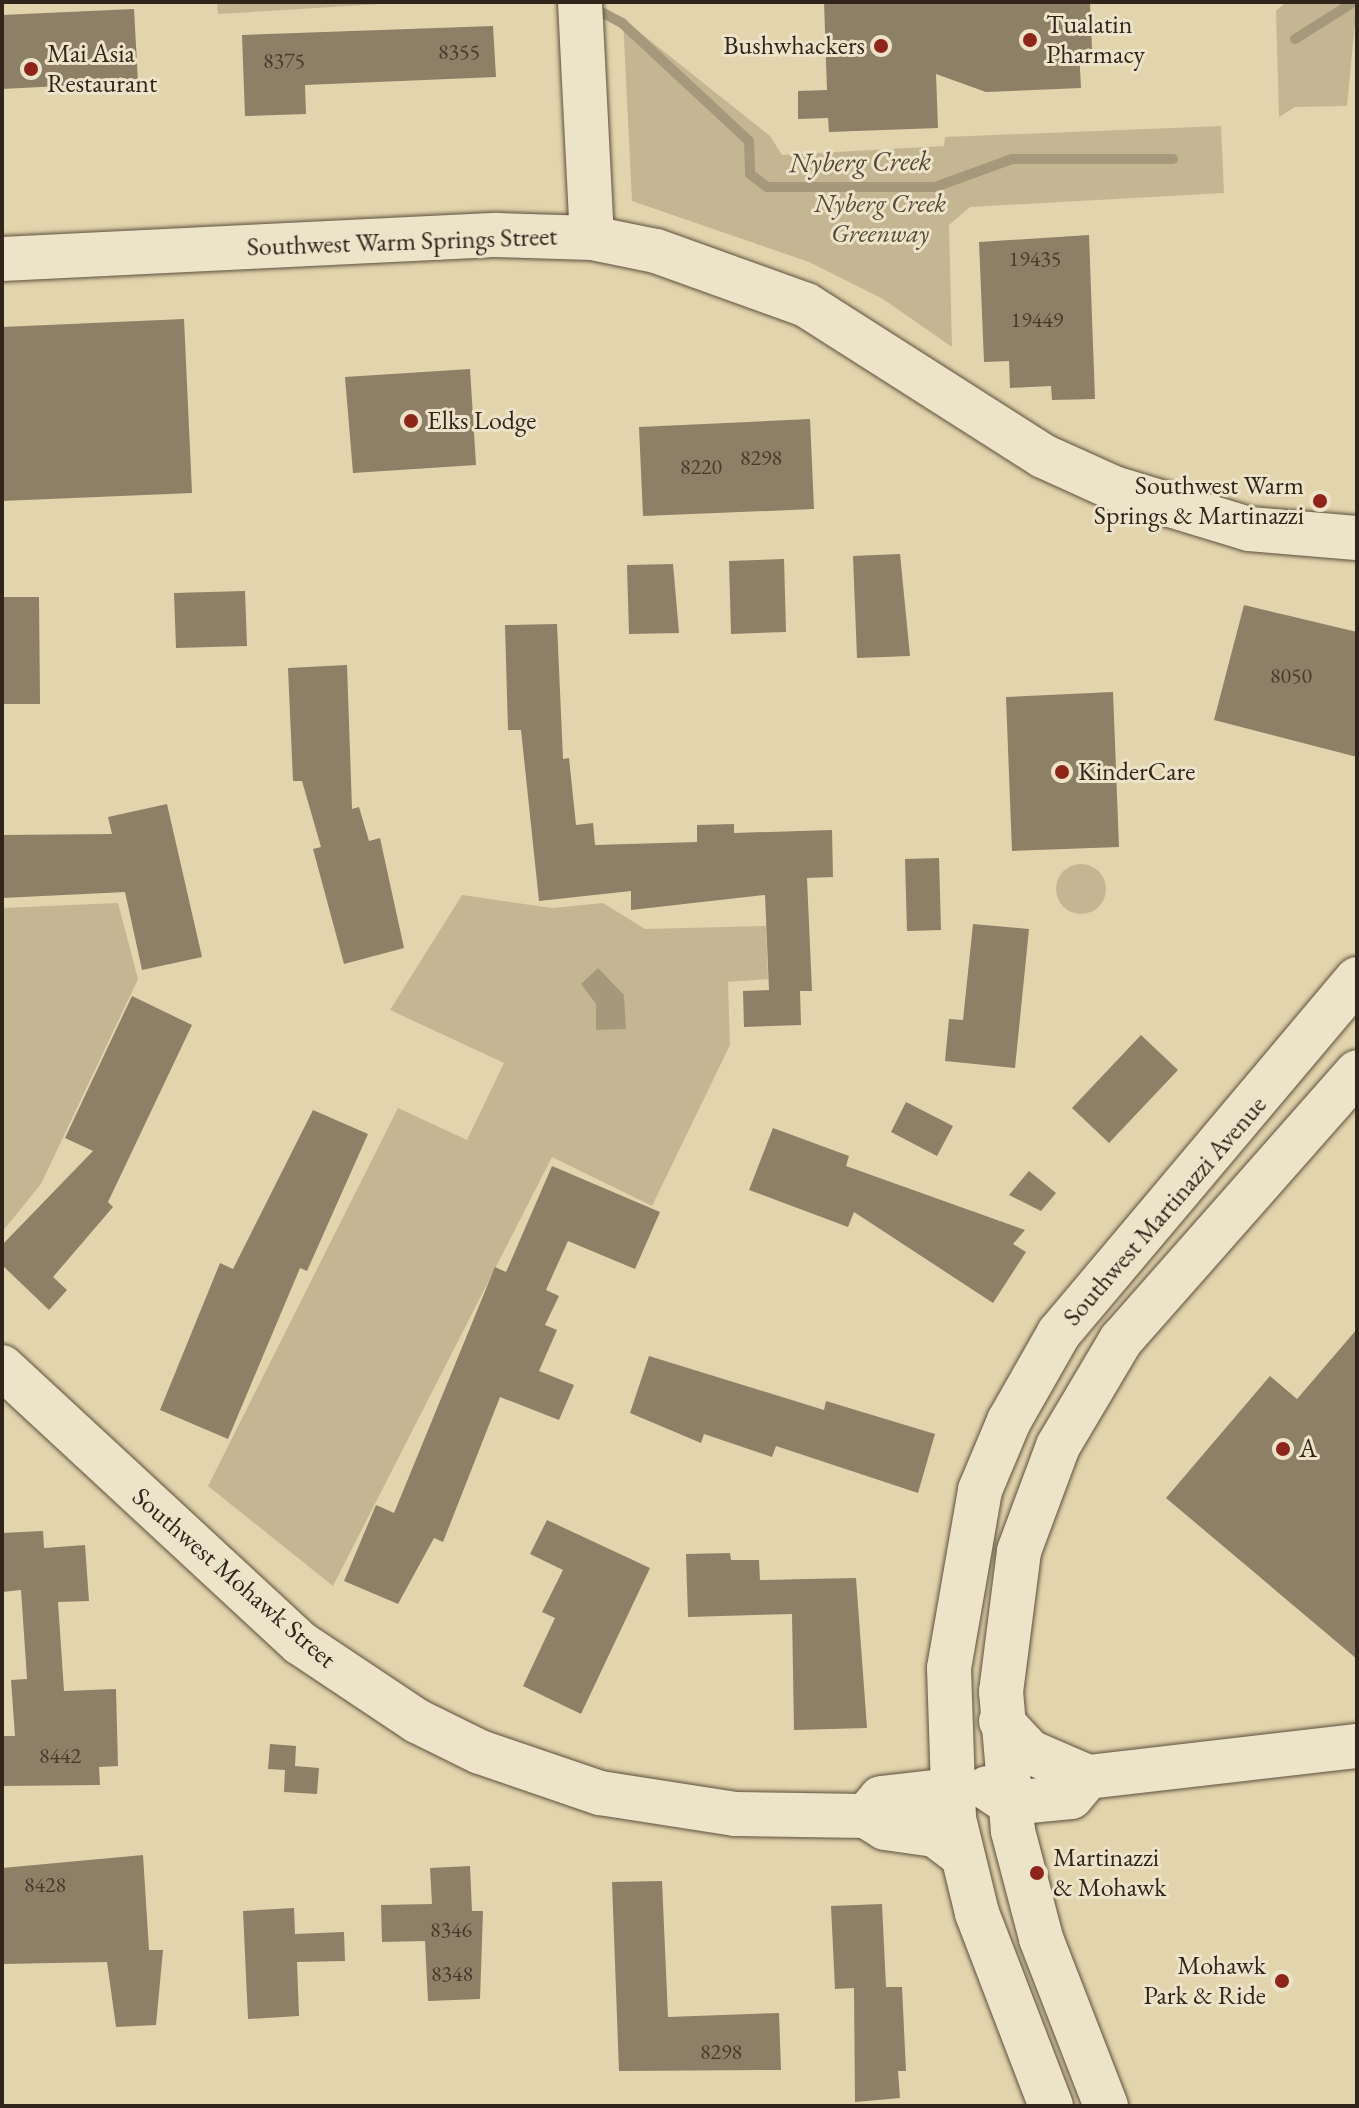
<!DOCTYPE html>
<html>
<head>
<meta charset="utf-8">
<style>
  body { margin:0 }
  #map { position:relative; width:1359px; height:2108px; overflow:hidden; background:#e2d4ac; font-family:"EB Garamond",serif }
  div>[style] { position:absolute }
  .green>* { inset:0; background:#c4b693 }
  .round { border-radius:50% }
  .water>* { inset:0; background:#a6987a }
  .stream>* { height:10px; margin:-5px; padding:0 5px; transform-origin:5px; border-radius:5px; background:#a6987a }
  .building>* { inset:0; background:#8d8066 }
  .roads { filter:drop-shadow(0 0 2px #5d503e) drop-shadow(0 0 2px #5d503e) }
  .minor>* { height:44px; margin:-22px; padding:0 22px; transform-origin:22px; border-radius:22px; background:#ece3c9 }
  .dots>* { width:22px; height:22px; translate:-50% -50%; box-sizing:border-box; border:4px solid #ece3c9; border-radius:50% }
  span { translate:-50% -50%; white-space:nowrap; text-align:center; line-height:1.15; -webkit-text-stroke:6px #ece3c9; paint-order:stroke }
  .number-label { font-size:22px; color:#483b2d }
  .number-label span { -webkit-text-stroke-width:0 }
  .poi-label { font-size:26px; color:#31241a }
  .left { translate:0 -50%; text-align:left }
  .right { translate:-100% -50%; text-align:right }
  .park-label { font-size:26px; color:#564838; font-style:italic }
  .street-label { font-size:26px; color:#31241a }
  .water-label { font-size:28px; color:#544737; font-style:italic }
  .frame { position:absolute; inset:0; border:4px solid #31241a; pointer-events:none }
</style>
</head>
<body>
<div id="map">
  <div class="green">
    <i style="clip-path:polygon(217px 2px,415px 2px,218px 14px)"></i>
    <i style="clip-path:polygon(1286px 2px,1357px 2px,1347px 106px,1295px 107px,1279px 117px,1276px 11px)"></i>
    <i style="clip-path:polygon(623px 19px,770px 136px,782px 155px,944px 146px,945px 137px,1221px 126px,1224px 193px,970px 207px,949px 225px,952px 347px,883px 299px,809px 262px,632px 201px)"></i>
    <i class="round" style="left:1056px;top:864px;width:50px;height:50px"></i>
    <i style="clip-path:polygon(462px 895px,552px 908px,603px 903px,645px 929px,766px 926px,768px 979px,728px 982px,730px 1045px,652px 1206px,552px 1157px,333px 1586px,208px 1486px,398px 1108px,467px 1140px,504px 1063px,390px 1010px)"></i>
    <i style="clip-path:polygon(118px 903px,138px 979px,41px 1184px,2px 1232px,2px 908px)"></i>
  </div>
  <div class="water">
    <i style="clip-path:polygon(598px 968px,624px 995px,626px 1029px,596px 1030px,596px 1004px,581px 984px)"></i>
  </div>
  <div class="stream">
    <i style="left:592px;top:7px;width:34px;rotate:28deg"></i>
    <i style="left:622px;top:23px;width:173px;rotate:42.9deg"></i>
    <i style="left:749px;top:141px;width:33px;rotate:88deg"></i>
    <i style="left:750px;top:174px;width:21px;rotate:37deg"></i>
    <i style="left:767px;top:187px;width:168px"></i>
    <i style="left:935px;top:187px;width:82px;rotate:-20deg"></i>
    <i style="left:1012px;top:159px;width:161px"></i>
    <i style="left:1295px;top:39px;width:70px;rotate:-32.1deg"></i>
  </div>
  <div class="building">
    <i style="clip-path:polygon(824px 2px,1090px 2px,1092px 49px,1079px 50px,1081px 88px,986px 92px,936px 74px,938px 128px,829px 132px,828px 118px,798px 119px,798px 91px,827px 90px)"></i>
    <i style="clip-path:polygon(134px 9px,138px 82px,2px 89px,2px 15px)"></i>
    <i style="clip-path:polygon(493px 26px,496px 77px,305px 85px,306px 114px,245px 116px,242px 35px)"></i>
    <i style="clip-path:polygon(1089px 235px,1095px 399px,1052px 400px,1051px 386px,1010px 388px,1009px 361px,984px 362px,979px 242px)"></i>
    <i style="clip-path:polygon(184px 319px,192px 493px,2px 501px,2px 327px)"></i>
    <i style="clip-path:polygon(470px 369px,476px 465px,353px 473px,345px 377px)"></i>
    <i style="clip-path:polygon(810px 419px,814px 509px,643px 516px,639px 427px)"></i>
    <i style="clip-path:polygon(900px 554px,910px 656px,857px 658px,853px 556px)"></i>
    <i style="clip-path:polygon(784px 559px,786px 632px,731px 634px,729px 561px)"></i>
    <i style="clip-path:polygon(673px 564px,679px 633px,629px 634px,627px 565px)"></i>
    <i style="clip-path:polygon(245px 591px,247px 646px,176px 648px,174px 593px)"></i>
    <i style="clip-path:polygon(2px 597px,39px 597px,40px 704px,2px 704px)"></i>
    <i style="clip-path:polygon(1244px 605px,1357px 632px,1357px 757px,1214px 720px)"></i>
    <i style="clip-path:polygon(557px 624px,563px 759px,569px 758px,576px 825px,593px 823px,595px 845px,697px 842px,697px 825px,734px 824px,734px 833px,832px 830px,833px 877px,807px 878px,812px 991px,800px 991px,801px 1025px,744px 1027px,743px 991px,769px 990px,765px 895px,631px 910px,631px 891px,539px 901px,521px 730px,508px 730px,505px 625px)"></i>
    <i style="clip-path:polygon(347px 665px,352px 809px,359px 807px,369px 841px,380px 838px,404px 948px,344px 964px,313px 849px,321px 847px,302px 781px,293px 781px,288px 668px)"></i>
    <i style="clip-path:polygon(1113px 692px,1119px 847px,1012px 851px,1006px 697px)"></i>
    <i style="clip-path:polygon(167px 804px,202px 957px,142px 970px,125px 892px,2px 898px,2px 835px,112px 834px,108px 817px)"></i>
    <i style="clip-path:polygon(939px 858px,941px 930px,907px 931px,905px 859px)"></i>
    <i style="clip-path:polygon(973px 924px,1029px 929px,1015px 1068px,945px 1061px,949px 1019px,963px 1020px)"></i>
    <i style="clip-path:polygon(132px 996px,192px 1025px,108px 1202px,113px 1207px,53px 1277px,67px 1290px,49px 1310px,2px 1265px,2px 1245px,93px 1151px,65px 1138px)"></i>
    <i style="clip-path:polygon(1141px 1035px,1178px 1070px,1109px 1143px,1072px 1108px)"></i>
    <i style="clip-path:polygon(906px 1102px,953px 1126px,937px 1156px,891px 1132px)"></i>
    <i style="clip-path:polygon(313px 1110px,368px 1134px,307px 1271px,300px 1268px,228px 1439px,160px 1410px,220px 1263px,233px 1269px)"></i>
    <i style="clip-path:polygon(773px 1128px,849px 1156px,846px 1166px,1025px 1230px,1013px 1244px,1026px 1252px,993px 1303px,854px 1212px,848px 1227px,749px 1190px)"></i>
    <i style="clip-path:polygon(552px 1166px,660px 1212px,635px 1269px,568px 1241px,546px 1290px,559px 1296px,545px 1325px,557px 1330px,539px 1371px,574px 1385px,559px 1420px,500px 1397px,443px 1542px,434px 1538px,398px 1604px,344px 1581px,376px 1505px,394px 1513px,495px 1267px,506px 1272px)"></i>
    <i style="clip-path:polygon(1029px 1171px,1056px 1193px,1041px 1211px,1009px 1195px)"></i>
    <i style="clip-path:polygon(1357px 1329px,1357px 1659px,1166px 1498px,1270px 1376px,1297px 1399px)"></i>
    <i style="clip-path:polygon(649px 1356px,824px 1410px,826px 1401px,935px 1434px,918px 1493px,776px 1446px,772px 1457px,704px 1434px,701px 1443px,630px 1413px)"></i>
    <i style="clip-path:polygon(547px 1520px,650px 1568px,581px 1714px,523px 1686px,555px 1618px,542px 1612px,563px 1570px,530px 1554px)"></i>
    <i style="clip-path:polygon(43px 1531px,44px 1548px,85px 1545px,89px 1601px,58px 1602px,64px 1691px,116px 1689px,118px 1766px,99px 1767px,100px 1785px,2px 1786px,2px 1736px,15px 1736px,11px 1680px,27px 1679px,21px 1590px,2px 1592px,2px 1533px)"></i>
    <i style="clip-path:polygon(730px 1553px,731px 1560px,759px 1560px,760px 1580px,856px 1578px,867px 1728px,794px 1730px,792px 1614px,688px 1617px,686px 1554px)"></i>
    <i style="clip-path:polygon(270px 1744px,296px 1746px,295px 1766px,319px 1768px,317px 1794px,284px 1792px,285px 1770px,268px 1769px)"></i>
    <i style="clip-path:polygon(143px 1855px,149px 1950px,163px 1950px,156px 2025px,116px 2027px,107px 1962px,2px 1964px,2px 1868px)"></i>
    <i style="clip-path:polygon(470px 1866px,472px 1911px,483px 1911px,480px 1999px,428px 2001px,425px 1941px,382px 1942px,381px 1905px,432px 1904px,430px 1868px)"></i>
    <i style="clip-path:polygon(662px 1881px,668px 2017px,779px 2013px,781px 2070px,619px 2071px,612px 1882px)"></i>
    <i style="clip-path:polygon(882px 1904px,886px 1987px,902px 1987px,906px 2071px,898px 2071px,900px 2098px,855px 2102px,854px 1988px,835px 1989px,831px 1906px)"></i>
    <i style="clip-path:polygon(294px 1908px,295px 1934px,344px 1932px,345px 1961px,297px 1962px,299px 2016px,248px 2019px,243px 1911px)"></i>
  </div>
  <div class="roads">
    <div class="minor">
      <i style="left:580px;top:2px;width:236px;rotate:87.1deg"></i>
      <i style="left:2px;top:259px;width:495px;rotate:-2.8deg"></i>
      <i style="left:496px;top:235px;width:96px;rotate:1.8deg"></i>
      <i style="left:592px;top:238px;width:65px;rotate:11.5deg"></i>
      <i style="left:656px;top:251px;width:159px;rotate:19.8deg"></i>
      <i style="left:806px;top:305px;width:281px;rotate:32.5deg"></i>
      <i style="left:1043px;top:456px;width:78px;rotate:24.3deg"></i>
      <i style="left:1114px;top:488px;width:141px;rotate:16.9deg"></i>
      <i style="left:1249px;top:529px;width:108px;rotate:4.8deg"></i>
      <i style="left:2px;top:1367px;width:406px;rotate:42.8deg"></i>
      <i style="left:300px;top:1643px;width:141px;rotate:33.7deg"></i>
      <i style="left:417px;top:1721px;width:70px;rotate:26.2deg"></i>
      <i style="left:480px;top:1752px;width:127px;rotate:18.9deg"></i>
      <i style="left:600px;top:1793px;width:137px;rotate:8.8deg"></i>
      <i style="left:735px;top:1814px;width:131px;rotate:0.9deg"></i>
      <i style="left:866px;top:1816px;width:22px;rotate:32deg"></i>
      <i style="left:885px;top:1828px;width:50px;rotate:8deg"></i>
      <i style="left:935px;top:1835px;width:31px;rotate:37deg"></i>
      <i style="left:1001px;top:1721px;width:42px;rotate:46.9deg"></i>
      <i style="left:1030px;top:1752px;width:63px;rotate:23.3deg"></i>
      <i style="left:1088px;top:1777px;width:271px;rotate:-6.6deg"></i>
      <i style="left:987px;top:1788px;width:27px;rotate:34deg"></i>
      <i style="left:1009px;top:1803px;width:62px;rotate:-5.5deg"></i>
      <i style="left:1071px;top:1797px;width:26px;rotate:-50deg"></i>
      <i style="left:866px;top:1816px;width:23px;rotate:-50deg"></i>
      <i style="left:881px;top:1798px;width:70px;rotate:-6.5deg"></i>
      <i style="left:1051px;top:2106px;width:207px;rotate:-111deg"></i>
      <i style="left:977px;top:1913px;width:97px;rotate:-103.7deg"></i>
      <i style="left:954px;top:1819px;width:151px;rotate:-91.9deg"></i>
      <i style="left:949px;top:1668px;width:181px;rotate:-80.1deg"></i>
      <i style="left:980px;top:1490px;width:75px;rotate:-67.2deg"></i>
      <i style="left:1009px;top:1421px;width:101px;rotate:-60.4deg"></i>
      <i style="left:1059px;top:1333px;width:463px;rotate:-49.9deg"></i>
      <i style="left:1106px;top:2106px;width:180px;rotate:-111.2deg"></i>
      <i style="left:1041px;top:1938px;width:111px;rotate:-104.7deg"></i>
      <i style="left:1013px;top:1831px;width:140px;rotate:-94.9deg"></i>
      <i style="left:1001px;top:1692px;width:142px;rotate:-82.7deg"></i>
      <i style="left:1019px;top:1551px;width:112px;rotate:-69.6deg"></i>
      <i style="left:1058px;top:1446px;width:123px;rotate:-59.3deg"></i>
      <i style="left:1121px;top:1340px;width:357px;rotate:-48.6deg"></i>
    </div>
  </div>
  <div class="dots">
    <i style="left:1030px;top:40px;background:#8f2418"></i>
    <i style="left:881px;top:46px;background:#8f2418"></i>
    <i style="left:31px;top:69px;background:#8f2418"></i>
    <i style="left:411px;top:421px;background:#8f2418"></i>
    <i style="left:1320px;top:501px;background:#8f2418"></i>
    <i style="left:1062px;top:772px;background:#8f2418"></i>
    <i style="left:1283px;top:1449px;background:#8f2418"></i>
    <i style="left:1037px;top:1873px;background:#8f2418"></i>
    <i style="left:1282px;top:1981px;background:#8f2418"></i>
  </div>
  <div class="number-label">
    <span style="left:459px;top:52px">8355</span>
    <span style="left:284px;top:61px">8375</span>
    <span style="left:1035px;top:259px">19435</span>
    <span style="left:1037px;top:320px">19449</span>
    <span style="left:761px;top:458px">8298</span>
    <span style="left:701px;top:467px">8220</span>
    <span style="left:1291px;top:676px">8050</span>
    <span style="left:60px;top:1756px">8442</span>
    <span style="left:45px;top:1885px">8428</span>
    <span style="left:451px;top:1930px">8346</span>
    <span style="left:452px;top:1974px">8348</span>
    <span style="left:721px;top:2052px">8298</span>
  </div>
  <div class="poi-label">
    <span class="left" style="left:1046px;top:40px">Tualatin<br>Pharmacy</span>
    <span class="right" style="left:865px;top:46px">Bushwhackers</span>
    <span class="left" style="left:47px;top:69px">Mai Asia<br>Restaurant</span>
    <span class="left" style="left:427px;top:421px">Elks Lodge</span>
    <span class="right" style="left:1304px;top:501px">Southwest Warm<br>Springs &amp; Martinazzi</span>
    <span class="left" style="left:1078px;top:772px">KinderCare</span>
    <span class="left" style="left:1299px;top:1449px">A</span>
    <span class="left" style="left:1053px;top:1873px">Martinazzi<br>&amp; Mohawk</span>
    <span class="right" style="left:1266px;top:1981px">Mohawk<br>Park &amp; Ride</span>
  </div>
  <div class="park-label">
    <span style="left:880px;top:219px">Nyberg Creek<br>Greenway</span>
  </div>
  <div class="street-label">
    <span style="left:402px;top:242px;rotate:-2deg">Southwest Warm Springs Street</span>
    <span style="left:1165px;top:1211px;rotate:-49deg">Southwest Martinazzi Avenue</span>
    <span style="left:234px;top:1578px;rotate:41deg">Southwest Mohawk Street</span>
  </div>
  <div class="water-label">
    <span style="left:860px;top:161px;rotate:-1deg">Nyberg Creek</span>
  </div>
  <div class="frame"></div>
</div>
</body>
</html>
